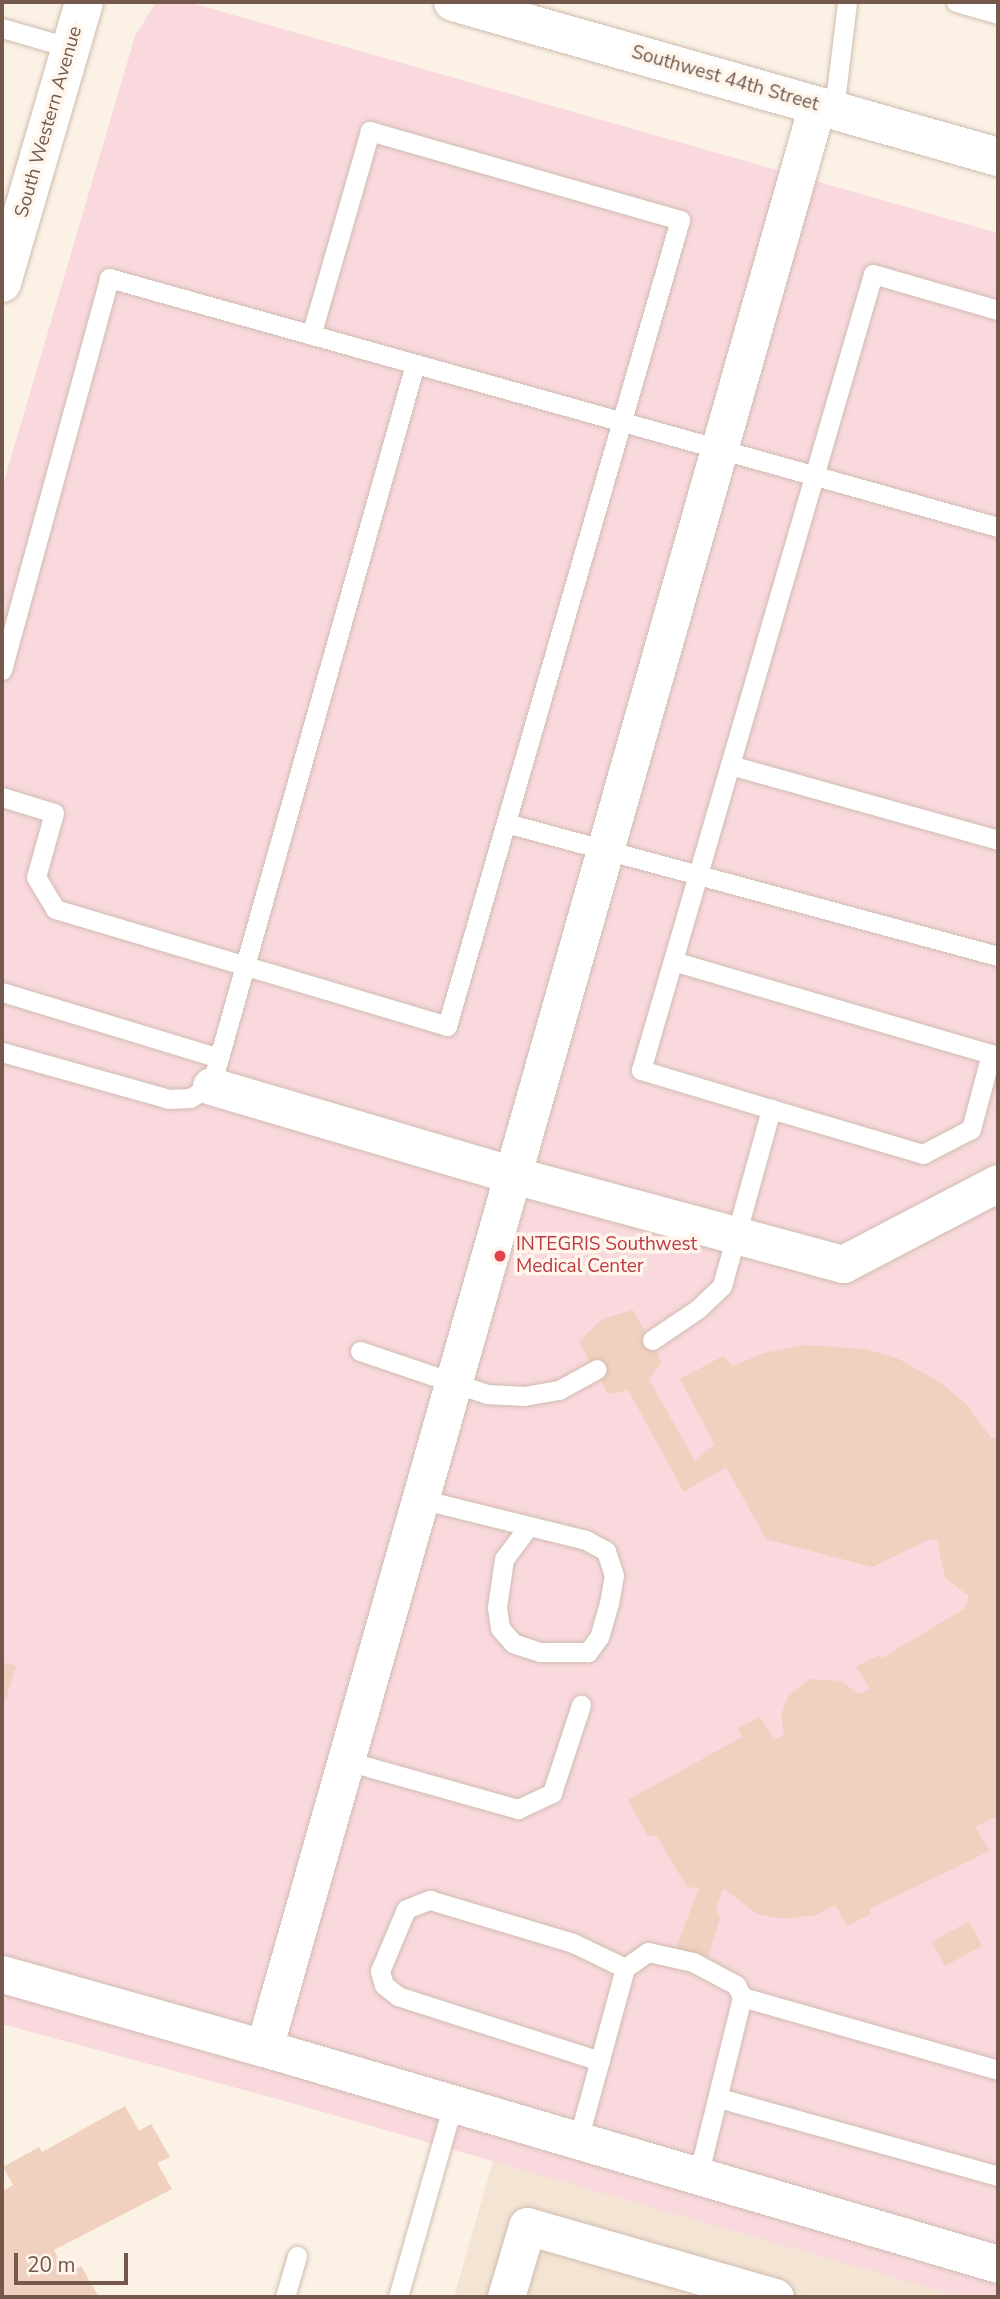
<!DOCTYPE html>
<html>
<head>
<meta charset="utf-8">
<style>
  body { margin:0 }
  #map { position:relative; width:1000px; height:2299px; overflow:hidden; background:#fbf2e5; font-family:"Nunito Sans",sans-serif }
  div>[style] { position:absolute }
  .residential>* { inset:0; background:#f3e4d4 }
  .medical>* { inset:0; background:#f9d9de }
  .building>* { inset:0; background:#f0d0be }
  .roads { filter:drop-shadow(0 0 2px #cfbcaf) drop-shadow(0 0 2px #cfbcaf) }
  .lane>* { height:19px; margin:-9.5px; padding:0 9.5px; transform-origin:9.5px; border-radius:9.5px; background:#fff }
  .street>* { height:37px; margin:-18.5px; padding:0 18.5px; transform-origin:18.5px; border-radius:18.5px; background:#fff }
  .secondary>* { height:38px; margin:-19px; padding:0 19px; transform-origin:19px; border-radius:19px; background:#fff }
  .dots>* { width:19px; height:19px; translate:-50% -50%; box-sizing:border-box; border:4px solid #fef6ec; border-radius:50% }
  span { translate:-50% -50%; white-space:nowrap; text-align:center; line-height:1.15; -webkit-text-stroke:7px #fef6ec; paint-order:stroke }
  .street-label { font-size:19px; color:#73584b }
  .health-label { font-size:19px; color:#be3a42 }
  .left { translate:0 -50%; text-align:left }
  .frame { position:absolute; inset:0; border:4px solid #73584b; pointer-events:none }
  .scale { position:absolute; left:14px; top:2253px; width:114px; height:32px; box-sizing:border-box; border:4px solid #73584b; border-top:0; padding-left:9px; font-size:21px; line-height:24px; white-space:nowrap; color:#73584b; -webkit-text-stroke:5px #fef6ec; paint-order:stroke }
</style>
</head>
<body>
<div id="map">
  <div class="residential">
    <i style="clip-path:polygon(493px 2161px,973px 2297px,454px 2297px)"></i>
  </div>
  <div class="medical">
    <i style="clip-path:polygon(156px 2px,188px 2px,998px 233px,998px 2297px,961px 2297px,292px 2103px,2px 2024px,2px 488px,135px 36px)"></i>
  </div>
  <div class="building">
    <i style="clip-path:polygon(633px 1310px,662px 1362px,649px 1379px,695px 1461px,714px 1444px,680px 1379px,723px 1356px,733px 1366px,764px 1353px,805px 1345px,864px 1349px,897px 1358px,941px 1383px,967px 1405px,992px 1439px,998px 1436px,998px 1816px,975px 1827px,990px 1851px,869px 1909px,871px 1914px,847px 1926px,835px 1905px,816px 1915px,784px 1919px,757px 1914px,723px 1888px,716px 1910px,720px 1917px,707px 1961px,675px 1951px,699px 1888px,687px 1887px,656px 1835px,648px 1836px,628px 1800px,742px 1737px,738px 1728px,760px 1717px,774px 1739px,784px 1735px,781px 1715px,788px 1696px,810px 1679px,842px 1681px,858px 1694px,870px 1689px,856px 1667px,879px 1655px,882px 1658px,964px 1609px,969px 1596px,945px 1578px,937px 1540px,928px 1540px,872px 1567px,766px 1539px,726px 1467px,684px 1492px,628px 1390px,608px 1394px,579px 1342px,602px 1319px)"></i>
    <i style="clip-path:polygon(2px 1662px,16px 1666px,6px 1699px,2px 1698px)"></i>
    <i style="clip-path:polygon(969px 1921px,982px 1946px,945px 1966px,932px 1942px)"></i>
    <i style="clip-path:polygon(125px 2106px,139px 2131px,151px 2124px,170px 2157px,157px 2163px,172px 2189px,54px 2250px,66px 2274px,81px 2266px,99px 2297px,2px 2297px,2px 2192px,13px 2185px,3px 2167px,39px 2147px,42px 2152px)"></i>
  </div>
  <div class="roads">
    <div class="lane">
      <i style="left:956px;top:2px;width:44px;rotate:15.9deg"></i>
      <i style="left:2px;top:28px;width:72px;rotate:16.2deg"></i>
      <i style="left:834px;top:110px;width:109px;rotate:-83.1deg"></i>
      <i style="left:2px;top:670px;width:406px;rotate:-74.7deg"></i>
      <i style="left:109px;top:278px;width:923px;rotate:15.65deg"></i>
      <i style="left:730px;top:765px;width:278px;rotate:15.6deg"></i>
      <i style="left:2px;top:797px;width:54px;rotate:17.1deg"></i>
      <i style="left:54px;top:813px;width:66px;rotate:105.7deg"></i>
      <i style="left:36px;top:877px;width:37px;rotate:59deg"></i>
      <i style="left:55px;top:909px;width:409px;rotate:16.6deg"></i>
      <i style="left:447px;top:1026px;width:839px;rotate:-73.88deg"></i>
      <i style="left:680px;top:220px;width:323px;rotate:-164deg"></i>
      <i style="left:370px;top:131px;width:212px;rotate:106.1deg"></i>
      <i style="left:506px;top:823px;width:510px;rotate:15.13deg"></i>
      <i style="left:673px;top:961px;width:331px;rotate:16.3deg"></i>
      <i style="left:991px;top:1054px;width:78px;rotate:104.9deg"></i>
      <i style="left:971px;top:1129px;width:54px;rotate:152.5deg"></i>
      <i style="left:923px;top:1154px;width:159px;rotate:-163.5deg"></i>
      <i style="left:2px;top:992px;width:224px;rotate:16.9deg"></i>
      <i style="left:2px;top:1052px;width:173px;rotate:15.7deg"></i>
      <i style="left:169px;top:1099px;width:21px;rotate:-3deg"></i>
      <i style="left:190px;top:1098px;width:24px;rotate:-30deg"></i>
      <i style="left:211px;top:1086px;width:750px;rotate:-74.22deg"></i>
      <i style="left:652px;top:1340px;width:55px;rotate:-34deg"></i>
      <i style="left:698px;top:1309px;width:33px;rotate:-44deg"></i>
      <i style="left:722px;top:1286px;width:184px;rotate:-74.5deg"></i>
      <i style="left:771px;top:1109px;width:136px;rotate:-163.3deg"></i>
      <i style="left:641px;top:1070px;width:829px;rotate:-73.75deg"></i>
      <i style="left:873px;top:274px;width:130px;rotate:16.1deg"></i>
      <i style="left:360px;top:1351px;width:134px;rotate:18.7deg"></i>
      <i style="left:487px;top:1394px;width:37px;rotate:3deg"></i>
      <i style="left:524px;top:1396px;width:36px;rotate:-10deg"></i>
      <i style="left:559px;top:1390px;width:43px;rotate:-28.9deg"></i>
      <i style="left:420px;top:1499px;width:171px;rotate:13.9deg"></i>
      <i style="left:586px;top:1540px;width:23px;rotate:29deg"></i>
      <i style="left:606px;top:1551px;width:25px;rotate:72deg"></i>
      <i style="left:614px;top:1575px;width:28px;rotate:100deg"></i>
      <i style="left:609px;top:1603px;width:35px;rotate:106deg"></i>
      <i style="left:599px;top:1637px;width:19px;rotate:126deg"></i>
      <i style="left:588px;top:1652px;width:48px;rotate:180deg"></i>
      <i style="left:540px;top:1652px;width:28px;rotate:-162deg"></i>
      <i style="left:513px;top:1643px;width:20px;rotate:-131deg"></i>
      <i style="left:500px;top:1628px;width:21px;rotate:-98deg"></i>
      <i style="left:497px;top:1607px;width:49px;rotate:-81.7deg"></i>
      <i style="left:504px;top:1559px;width:40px;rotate:-53deg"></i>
      <i style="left:347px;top:1761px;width:178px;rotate:15.7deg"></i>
      <i style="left:518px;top:1809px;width:38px;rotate:-25deg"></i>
      <i style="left:552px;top:1793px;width:93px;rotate:-71.8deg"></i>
      <i style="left:742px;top:1997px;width:266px;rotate:15.9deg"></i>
      <i style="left:600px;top:2061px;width:212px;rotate:-162.2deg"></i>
      <i style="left:398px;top:1996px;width:18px;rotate:-142deg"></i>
      <i style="left:384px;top:1985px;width:15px;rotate:-106deg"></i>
      <i style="left:380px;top:1971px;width:67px;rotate:-67.2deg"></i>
      <i style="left:406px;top:1909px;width:26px;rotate:-21deg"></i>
      <i style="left:430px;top:1900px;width:149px;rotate:16.7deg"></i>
      <i style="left:573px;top:1943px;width:58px;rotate:25.7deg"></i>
      <i style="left:719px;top:2098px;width:290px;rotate:15.6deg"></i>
      <i style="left:578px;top:2140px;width:178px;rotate:-74.7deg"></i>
      <i style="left:625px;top:1968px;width:28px;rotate:-35deg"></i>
      <i style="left:648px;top:1952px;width:46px;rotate:12.5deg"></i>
      <i style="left:693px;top:1962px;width:49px;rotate:28.1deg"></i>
      <i style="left:736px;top:1985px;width:13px;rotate:63deg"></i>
      <i style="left:742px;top:1997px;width:184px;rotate:103.8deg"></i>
      <i style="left:285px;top:2297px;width:43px;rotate:-73.7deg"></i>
      <i style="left:398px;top:2297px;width:201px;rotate:-74.1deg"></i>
    </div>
    <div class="street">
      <i style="left:211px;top:1086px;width:315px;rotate:16.4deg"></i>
      <i style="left:513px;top:1175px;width:342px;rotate:15.1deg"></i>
      <i style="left:843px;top:1264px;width:175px;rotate:-27.6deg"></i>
      <i style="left:2px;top:1974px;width:272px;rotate:15.8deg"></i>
      <i style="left:264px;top:2048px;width:2019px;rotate:-74.11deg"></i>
      <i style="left:264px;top:2048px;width:765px;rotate:16.4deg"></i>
      <i style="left:506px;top:2297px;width:74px;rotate:-73.5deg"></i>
      <i style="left:527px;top:2226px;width:258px;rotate:16deg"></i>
    </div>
    <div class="secondary">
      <i style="left:453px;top:2px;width:567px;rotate:15.88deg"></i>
      <i style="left:2px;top:283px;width:293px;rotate:-73.7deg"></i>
    </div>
  </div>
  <div class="dots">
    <i style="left:500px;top:1256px;background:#e0444e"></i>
  </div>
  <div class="street-label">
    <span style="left:725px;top:79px;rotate:16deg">Southwest 44th Street</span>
    <span style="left:49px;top:122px;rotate:-74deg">South Western Avenue</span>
  </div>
  <div class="health-label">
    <span class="left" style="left:516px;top:1256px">INTEGRIS Southwest<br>Medical Center</span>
  </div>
  <div class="frame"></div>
  <div class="scale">20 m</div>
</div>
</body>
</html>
